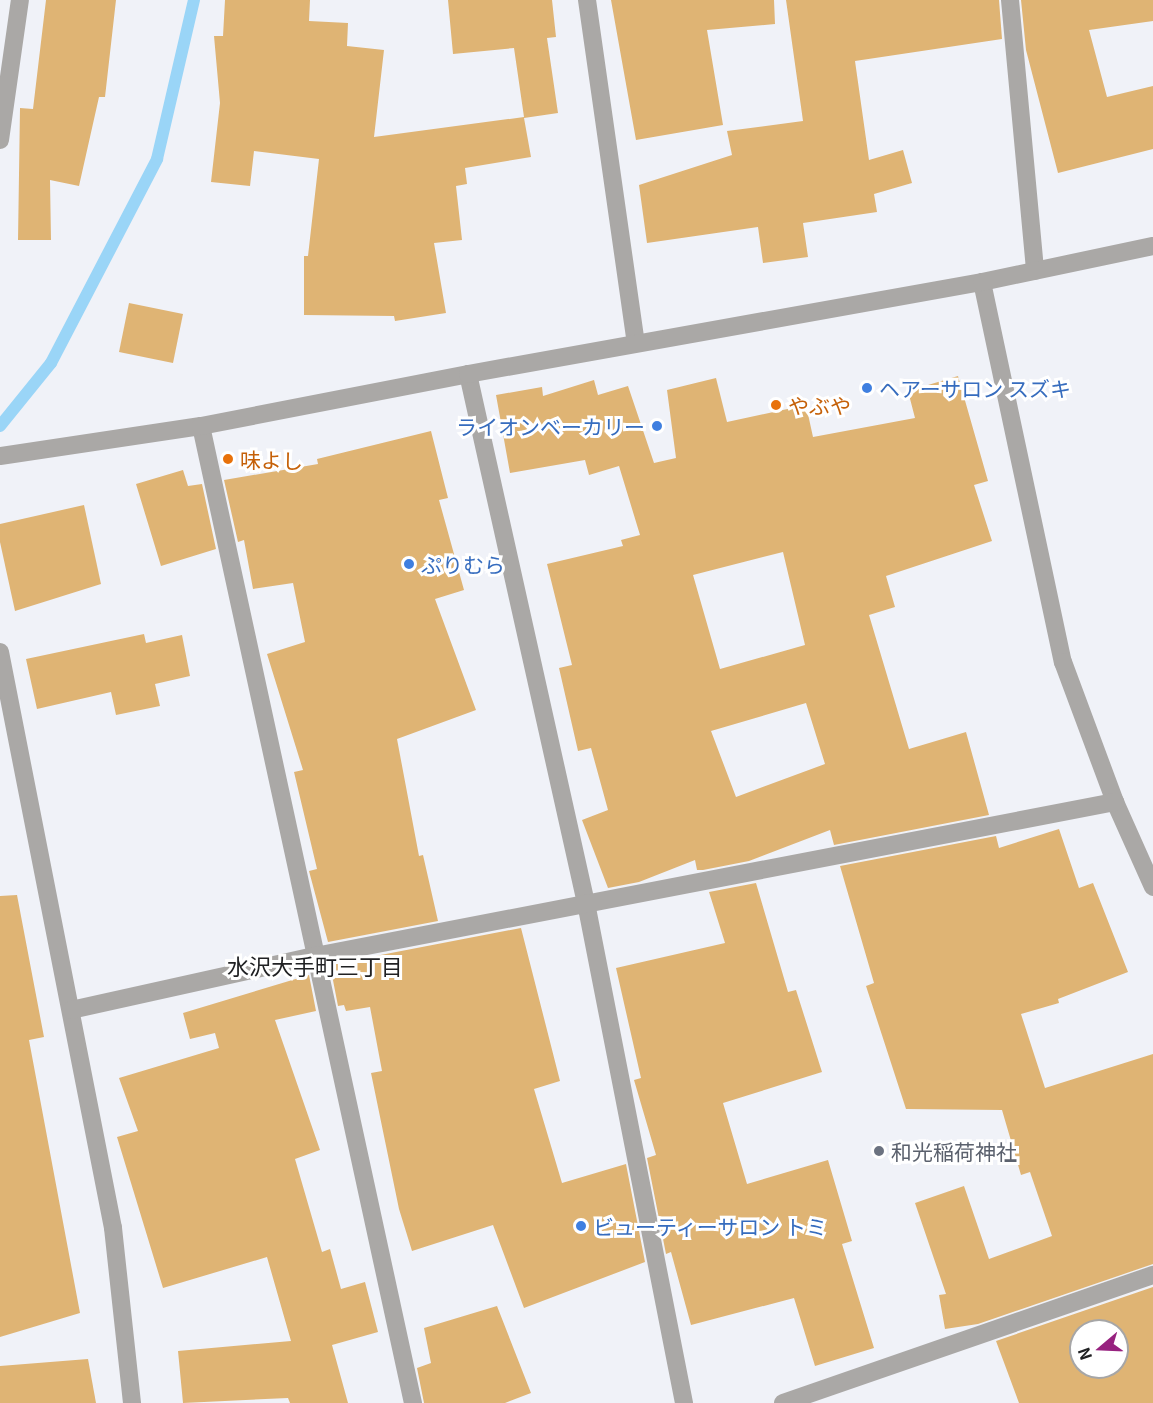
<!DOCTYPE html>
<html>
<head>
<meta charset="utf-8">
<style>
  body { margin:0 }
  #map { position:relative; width:1153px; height:1403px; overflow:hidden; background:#f0f2f8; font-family:Georgia,"Noto Sans JP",serif }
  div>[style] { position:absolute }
  .stream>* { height:12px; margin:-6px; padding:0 6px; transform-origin:6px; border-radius:6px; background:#9ad5f7 }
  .building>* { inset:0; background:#dfb474 }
  .minor>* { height:18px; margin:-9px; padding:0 9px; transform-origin:9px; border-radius:9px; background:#aaa8a6 }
  .dots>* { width:16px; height:16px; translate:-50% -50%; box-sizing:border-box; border:3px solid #fff; border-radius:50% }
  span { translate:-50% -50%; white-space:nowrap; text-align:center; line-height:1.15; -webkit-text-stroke:6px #fff; paint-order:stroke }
  .shop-label { font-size:21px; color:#366cbe }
  .left { translate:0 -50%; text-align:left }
  .right { translate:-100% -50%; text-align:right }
  .food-label { font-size:21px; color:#c56008 }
  .worship-label { font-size:21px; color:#5b616d }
  .neighbourhood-label { font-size:22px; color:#202123 }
  .north { position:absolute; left:1069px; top:1319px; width:60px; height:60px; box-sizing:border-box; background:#fff; border:2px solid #a6a6a7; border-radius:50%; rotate:251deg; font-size:16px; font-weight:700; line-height:24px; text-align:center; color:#202123 }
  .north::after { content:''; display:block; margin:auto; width:21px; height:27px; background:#97227f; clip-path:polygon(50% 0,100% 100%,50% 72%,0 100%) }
</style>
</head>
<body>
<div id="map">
  <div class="stream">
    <i style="left:0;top:426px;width:81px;rotate:-51deg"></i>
    <i style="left:51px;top:363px;width:230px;rotate:-62.5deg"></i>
    <i style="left:157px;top:159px;width:163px;rotate:-76.9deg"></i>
  </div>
  <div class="building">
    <i style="clip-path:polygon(46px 0,116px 0,105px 97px,99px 97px,79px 186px,50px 180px,51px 240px,18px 240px,20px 108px,33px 109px)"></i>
    <i style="clip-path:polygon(225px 0,310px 0,309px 21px,348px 23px,347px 46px,384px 50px,374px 137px,524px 117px,514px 48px,453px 54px,448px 0,552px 0,556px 37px,547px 38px,558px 113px,524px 118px,531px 157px,465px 168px,467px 184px,456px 186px,462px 240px,434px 243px,446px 313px,395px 321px,394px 316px,304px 315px,304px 256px,308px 256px,319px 159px,254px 151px,250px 186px,211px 182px,220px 103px,214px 36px,223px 36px)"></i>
    <i style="clip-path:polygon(611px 0,774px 0,775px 24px,707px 30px,723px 125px,636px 140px)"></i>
    <i style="clip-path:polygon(786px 0,999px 0,1002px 39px,855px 61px,869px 160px,903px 150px,912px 183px,874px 194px,877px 212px,803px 223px,808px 257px,763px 263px,758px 227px,647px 243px,639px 185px,732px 155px,727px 131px,803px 121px)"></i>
    <i style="clip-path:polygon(1021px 0,1153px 0,1153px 21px,1089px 30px,1107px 97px,1153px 86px,1153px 149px,1058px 173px,1026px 50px)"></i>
    <i style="clip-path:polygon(129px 303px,183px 314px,173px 363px,119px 352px)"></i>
    <i style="clip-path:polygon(evenodd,958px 376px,988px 481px,974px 485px,992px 541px,886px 576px,895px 607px,869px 615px,909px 749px,966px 732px,989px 815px,834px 845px,830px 830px,749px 861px,703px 870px,697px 870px,695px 860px,639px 882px,608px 888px,582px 820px,608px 810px,591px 748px,578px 751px,559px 668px,572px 665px,547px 564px,623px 546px,621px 540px,640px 535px,619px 466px,589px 475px,585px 460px,510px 473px,496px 395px,542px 387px,543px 396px,594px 380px,598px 395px,628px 386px,654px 463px,676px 458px,667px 390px,716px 378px,727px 422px,806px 405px,813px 437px,915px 418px,908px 391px,958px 376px,783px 552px,805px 645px,720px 669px,693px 575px,783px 552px,958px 376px,806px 703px,825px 764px,736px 797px,711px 731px,806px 703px)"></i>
    <i style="clip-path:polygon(431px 431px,448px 498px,439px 500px,464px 590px,435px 599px,476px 710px,397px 739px,419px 856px,423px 855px,438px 921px,328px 942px,309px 871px,317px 869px,294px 772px,303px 770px,267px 654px,305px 642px,293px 583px,253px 589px,244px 540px,238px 542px,224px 480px,318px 464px,317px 459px)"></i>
    <i style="clip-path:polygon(183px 470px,188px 486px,202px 484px,216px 549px,161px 566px,136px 484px)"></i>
    <i style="clip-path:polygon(84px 505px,101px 584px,15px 611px,0 542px,0 524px)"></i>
    <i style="clip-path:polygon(144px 634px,146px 643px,182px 635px,190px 676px,155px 684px,160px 706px,116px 715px,111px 692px,37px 709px,26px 659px)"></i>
    <i style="clip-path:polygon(1059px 829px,1079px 888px,1093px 883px,1128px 972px,1058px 999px,1059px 1003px,1021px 1014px,1045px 1088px,1153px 1054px,1153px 1264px,978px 1324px,945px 1329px,939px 1295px,946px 1294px,915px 1203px,964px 1186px,989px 1259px,1052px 1236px,1030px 1172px,1021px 1175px,1002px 1110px,906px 1109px,866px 986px,874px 983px,840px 866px,996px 836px,999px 848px)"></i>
    <i style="clip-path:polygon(756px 883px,788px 992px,796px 990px,822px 1072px,723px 1103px,747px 1184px,828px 1160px,852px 1241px,842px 1244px,874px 1348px,815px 1366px,794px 1298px,691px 1325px,671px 1252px,666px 1254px,647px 1158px,656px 1155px,634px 1080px,641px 1078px,616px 968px,725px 943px,709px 892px)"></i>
    <i style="clip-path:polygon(17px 895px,44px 1037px,29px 1040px,80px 1313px,0 1337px,0 896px)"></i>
    <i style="clip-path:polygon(521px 928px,560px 1081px,534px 1089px,562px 1183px,626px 1164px,645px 1262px,524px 1308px,493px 1225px,412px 1251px,399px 1209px,371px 1073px,382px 1071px,370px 1007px,346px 1011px,344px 1005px,338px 1006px,331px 970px,336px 969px,334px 964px)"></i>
    <i style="clip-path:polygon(309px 975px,316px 1011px,275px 1020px,320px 1150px,295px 1159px,322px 1252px,330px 1249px,341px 1289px,365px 1282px,378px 1332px,332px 1345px,348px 1403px,290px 1403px,288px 1398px,183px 1403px,178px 1351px,291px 1341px,267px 1257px,163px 1288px,117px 1137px,138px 1131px,119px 1078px,219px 1048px,215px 1033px,190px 1039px,183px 1013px)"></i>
    <i style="clip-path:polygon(evenodd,1153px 1287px,1153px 1403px,1019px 1403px,996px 1341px,1153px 1287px,1081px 1331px,1117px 1331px,1117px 1367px,1081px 1367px,1081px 1331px)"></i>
    <i style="clip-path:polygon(497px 1306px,531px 1393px,505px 1403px,424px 1403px,417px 1368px,431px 1363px,424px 1328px)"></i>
    <i style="clip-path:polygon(88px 1359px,96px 1403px,0 1403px,0 1366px)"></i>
  </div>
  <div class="minor">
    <i style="left:587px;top:0;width:346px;rotate:81.9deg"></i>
    <i style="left:1010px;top:0;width:272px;rotate:84.7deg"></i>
    <i style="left:0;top:140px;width:141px;rotate:-81.9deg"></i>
    <i style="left:982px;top:282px;width:389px;rotate:78deg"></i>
    <i style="left:1063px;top:662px;width:149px;rotate:69.6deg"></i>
    <i style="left:1115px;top:802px;width:93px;rotate:65.9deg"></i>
    <i style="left:468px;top:374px;width:542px;rotate:77.43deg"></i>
    <i style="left:586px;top:903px;width:510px;rotate:78.91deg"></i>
    <i style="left:201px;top:426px;width:1000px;rotate:77.76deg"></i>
    <i style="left:0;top:456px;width:203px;rotate:-8.5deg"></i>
    <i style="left:201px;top:426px;width:272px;rotate:-11deg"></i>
    <i style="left:468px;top:374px;width:522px;rotate:-10.15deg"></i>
    <i style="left:982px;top:282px;width:175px;rotate:-11.9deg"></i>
    <i style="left:0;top:652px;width:587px;rotate:78.9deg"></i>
    <i style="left:113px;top:1228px;width:176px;rotate:83.8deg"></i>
    <i style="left:71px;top:1010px;width:250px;rotate:-12.5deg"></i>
    <i style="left:315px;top:956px;width:815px;rotate:-10.9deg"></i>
    <i style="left:783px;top:1403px;width:392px;rotate:-19.1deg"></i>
  </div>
  <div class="dots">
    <i style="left:867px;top:388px;background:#3f7fe0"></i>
    <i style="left:776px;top:405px;background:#e8710a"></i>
    <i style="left:657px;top:426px;background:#3f7fe0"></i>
    <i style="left:228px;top:459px;background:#e8710a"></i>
    <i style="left:409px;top:564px;background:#3f7fe0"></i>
    <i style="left:879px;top:1151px;background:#6b7280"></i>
    <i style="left:581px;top:1226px;background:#3f7fe0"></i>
  </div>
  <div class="shop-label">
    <span class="left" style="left:879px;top:388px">ヘアーサロン スズキ</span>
    <span class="right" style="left:645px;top:426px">ライオンベーカリー</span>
    <span class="left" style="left:421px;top:564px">ぷりむら</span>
    <span class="left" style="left:593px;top:1226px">ビューティーサロン トミ</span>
  </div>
  <div class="food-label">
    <span class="left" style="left:788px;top:405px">やぶや</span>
    <span class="left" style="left:240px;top:459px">味よし</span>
  </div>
  <div class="worship-label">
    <span class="left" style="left:891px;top:1151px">和光稲荷神社</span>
  </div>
  <div class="neighbourhood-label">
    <span style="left:315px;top:966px">水沢大手町三丁目</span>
  </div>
  <div class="north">N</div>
</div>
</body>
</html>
